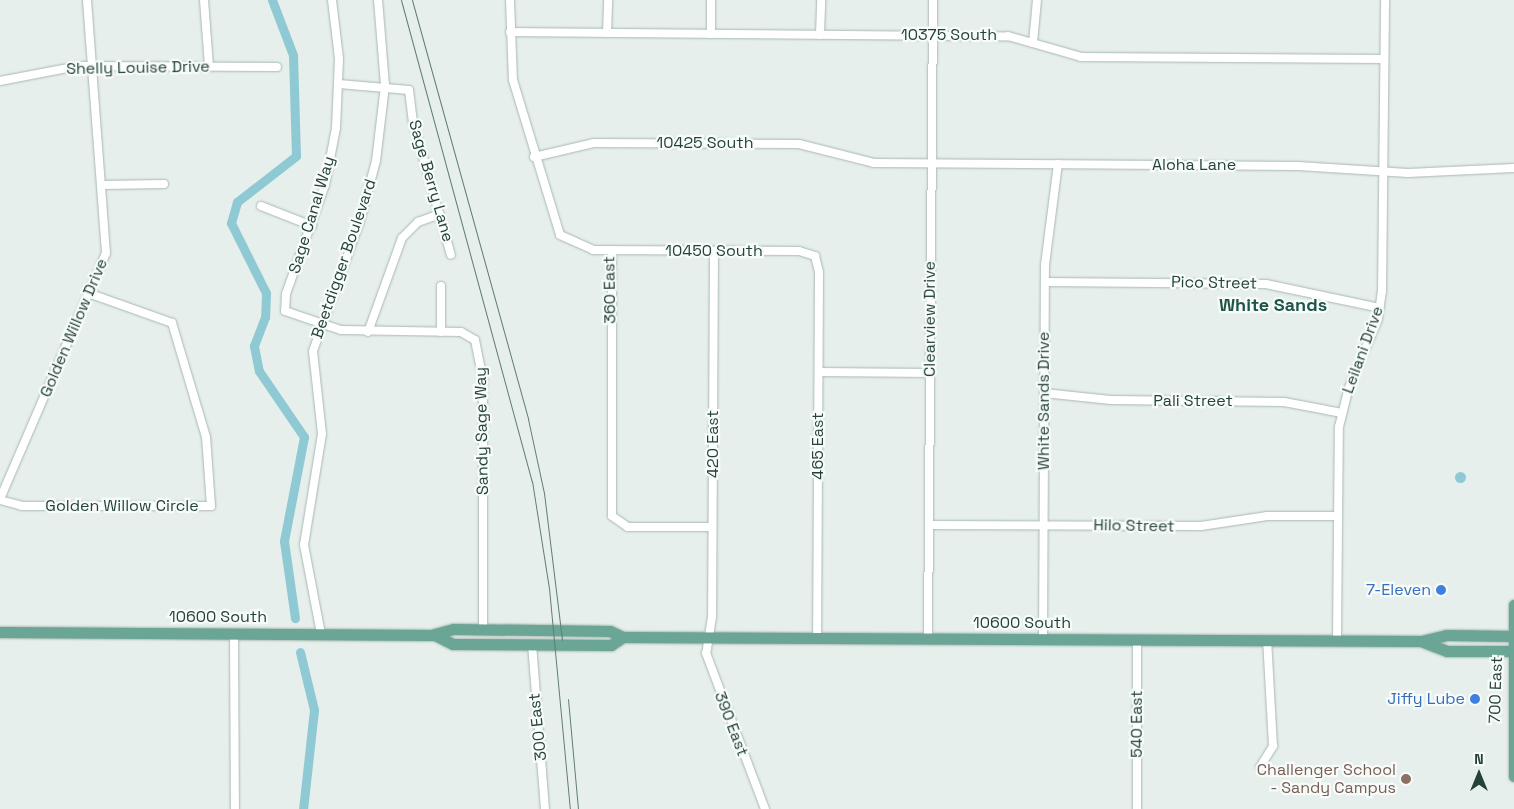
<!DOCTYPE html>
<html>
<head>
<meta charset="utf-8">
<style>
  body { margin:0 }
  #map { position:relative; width:1514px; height:809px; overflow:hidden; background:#e6efeb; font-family:"Space Grotesk",sans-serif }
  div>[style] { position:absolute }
  .water>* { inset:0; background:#8ec9d4 }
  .round { border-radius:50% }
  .canal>* { height:9px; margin:-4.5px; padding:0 4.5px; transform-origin:4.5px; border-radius:4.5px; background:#8ec9d4 }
  .roads { filter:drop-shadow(0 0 1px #a8b8b2) drop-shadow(0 0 1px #a8b8b2) }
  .street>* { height:8px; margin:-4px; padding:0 4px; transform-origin:4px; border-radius:4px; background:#fff }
  .primary>* { height:11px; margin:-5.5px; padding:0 5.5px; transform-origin:5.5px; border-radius:5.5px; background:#6aa596 }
  .tram>* { height:1px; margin:-0.5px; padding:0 0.5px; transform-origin:0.5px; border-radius:0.5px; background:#5f7d75 }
  .dots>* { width:14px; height:14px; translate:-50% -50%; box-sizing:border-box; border:2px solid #f7fbf9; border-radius:50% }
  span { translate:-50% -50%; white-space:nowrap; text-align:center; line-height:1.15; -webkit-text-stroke:4.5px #f7fbf9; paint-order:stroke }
  .street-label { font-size:16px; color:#24423a }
  .shop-label { font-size:16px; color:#366cbe }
  .right { translate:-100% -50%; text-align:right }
  .education-label { font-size:16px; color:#785e54 }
  .neighbourhood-label { font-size:18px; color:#1f5548; font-weight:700 }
  .north { position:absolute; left:1454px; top:749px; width:50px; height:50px; -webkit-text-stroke:4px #f7fbf9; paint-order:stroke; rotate:0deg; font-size:14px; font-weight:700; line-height:20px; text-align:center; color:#24423a }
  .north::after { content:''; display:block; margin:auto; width:18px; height:22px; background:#24423a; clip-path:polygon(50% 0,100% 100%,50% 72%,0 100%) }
</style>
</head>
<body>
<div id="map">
  <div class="water">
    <i class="round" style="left:1454.5px;top:471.5px;width:11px;height:11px"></i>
  </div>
  <div class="canal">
    <i style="left:272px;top:0;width:59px;rotate:69.1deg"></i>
    <i style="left:293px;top:55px;width:101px;rotate:88.3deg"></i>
    <i style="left:296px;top:156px;width:75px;rotate:142.1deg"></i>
    <i style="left:237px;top:202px;width:22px;rotate:106deg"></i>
    <i style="left:231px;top:223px;width:78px;rotate:63.4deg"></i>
    <i style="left:266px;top:293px;width:24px;rotate:92deg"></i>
    <i style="left:265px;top:317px;width:31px;rotate:111deg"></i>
    <i style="left:254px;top:346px;width:25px;rotate:79deg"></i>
    <i style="left:259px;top:371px;width:80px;rotate:55.7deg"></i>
    <i style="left:304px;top:437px;width:106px;rotate:100.9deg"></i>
    <i style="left:284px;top:541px;width:78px;rotate:81.9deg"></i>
    <i style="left:300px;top:652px;width:60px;rotate:76.4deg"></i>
    <i style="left:314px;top:710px;width:100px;rotate:96.3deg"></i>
  </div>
  <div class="roads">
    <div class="street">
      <i style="left:204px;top:0;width:67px;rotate:85.7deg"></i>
      <i style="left:332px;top:0;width:59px;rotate:83.2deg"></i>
      <i style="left:339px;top:59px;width:69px;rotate:92.5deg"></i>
      <i style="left:336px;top:128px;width:58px;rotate:100.9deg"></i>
      <i style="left:325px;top:185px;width:116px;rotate:109.7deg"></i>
      <i style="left:286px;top:294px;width:17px;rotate:93deg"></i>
      <i style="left:285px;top:311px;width:59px;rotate:18.7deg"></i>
      <i style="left:341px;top:330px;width:120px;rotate:1deg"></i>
      <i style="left:461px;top:332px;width:16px;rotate:30deg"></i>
      <i style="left:475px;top:340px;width:41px;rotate:78.7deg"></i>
      <i style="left:483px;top:380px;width:250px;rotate:90deg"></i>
      <i style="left:510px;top:0;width:80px;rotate:87.9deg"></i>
      <i style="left:513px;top:80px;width:162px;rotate:73.1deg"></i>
      <i style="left:560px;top:235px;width:36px;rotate:24deg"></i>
      <i style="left:593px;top:250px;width:206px;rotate:0.3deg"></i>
      <i style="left:799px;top:251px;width:17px;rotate:17deg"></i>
      <i style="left:815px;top:256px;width:16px;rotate:76deg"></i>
      <i style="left:819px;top:272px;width:366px;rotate:90.3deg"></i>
      <i style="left:510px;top:32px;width:498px;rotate:0.5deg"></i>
      <i style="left:1008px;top:36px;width:76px;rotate:16deg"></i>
      <i style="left:1081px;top:57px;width:303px;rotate:0.4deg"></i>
      <i style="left:607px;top:33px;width:33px;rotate:-88deg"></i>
      <i style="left:711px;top:34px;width:34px;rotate:-90deg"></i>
      <i style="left:820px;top:35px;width:35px;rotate:-88deg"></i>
      <i style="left:1033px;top:43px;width:43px;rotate:-84.7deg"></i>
      <i style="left:0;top:81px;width:79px;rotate:-10.9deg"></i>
      <i style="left:78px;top:66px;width:199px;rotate:0.3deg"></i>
      <i style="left:339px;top:84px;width:70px;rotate:4.9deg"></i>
      <i style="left:409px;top:90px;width:32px;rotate:83deg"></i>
      <i style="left:413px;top:122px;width:138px;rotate:74.1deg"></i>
      <i style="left:534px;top:157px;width:62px;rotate:-13.1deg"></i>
      <i style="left:594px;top:143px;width:205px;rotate:0.3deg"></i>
      <i style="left:799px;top:144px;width:77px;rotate:14.2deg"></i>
      <i style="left:874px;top:163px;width:424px;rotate:0.4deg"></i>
      <i style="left:1298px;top:166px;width:110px;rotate:3.6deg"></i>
      <i style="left:1408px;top:173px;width:106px;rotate:-2.7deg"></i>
      <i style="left:102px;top:185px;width:62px;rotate:-0.9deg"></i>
      <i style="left:261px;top:206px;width:55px;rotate:21.4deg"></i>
      <i style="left:612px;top:250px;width:266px;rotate:90deg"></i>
      <i style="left:612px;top:516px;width:19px;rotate:35deg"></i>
      <i style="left:628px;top:527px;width:84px"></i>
      <i style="left:714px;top:251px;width:366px;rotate:90.3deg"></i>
      <i style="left:712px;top:617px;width:36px;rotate:99deg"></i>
      <i style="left:706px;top:653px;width:167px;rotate:69.3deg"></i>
      <i style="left:1045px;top:282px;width:221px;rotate:0.5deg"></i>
      <i style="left:1266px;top:284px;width:116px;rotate:11.9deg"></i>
      <i style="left:441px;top:286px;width:46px;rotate:90deg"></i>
      <i style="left:368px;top:332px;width:100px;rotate:-70.1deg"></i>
      <i style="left:402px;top:238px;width:23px;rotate:-45deg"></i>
      <i style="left:418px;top:222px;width:23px;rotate:-20deg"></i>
      <i style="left:819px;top:372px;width:111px;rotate:0.5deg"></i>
      <i style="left:1044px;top:393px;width:67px;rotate:6deg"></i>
      <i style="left:1111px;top:400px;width:173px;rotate:0.7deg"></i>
      <i style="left:1284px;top:402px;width:59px;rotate:10.7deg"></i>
      <i style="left:0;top:499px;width:268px;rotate:-66.7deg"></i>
      <i style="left:106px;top:253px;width:254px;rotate:-94.3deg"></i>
      <i style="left:0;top:500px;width:23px;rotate:15deg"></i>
      <i style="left:22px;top:506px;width:189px"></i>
      <i style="left:211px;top:506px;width:69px;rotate:-94.1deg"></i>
      <i style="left:206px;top:437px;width:119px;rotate:-106.6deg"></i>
      <i style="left:172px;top:323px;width:86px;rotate:-160.3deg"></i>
      <i style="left:929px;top:525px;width:272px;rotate:0.2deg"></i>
      <i style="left:1201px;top:526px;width:67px;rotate:-8.6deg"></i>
      <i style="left:1267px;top:516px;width:71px"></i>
      <i style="left:234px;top:633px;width:176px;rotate:89.7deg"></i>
      <i style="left:321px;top:634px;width:91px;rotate:-100.8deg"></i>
      <i style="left:304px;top:545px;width:112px;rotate:-80.8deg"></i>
      <i style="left:322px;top:434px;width:83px;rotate:-96.2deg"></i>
      <i style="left:313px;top:351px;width:138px;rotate:-70.1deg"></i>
      <i style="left:360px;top:221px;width:62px;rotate:-75.1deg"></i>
      <i style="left:376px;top:161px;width:77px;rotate:-83.2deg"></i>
      <i style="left:385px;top:85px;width:85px;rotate:-94.7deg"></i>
      <i style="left:928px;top:639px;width:639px;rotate:-89.55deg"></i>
      <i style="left:1043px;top:639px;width:374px;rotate:-89.7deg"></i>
      <i style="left:1045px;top:265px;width:102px;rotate:-82.7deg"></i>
      <i style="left:1137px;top:639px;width:170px;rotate:90deg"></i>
      <i style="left:1337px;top:640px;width:213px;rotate:-89.5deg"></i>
      <i style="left:1339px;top:427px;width:38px;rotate:-76deg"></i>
      <i style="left:1348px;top:390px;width:77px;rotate:-67.1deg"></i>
      <i style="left:1378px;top:319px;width:27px;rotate:-82deg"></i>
      <i style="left:1382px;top:292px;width:292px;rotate:-89.4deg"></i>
      <i style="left:532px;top:644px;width:166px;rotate:85.5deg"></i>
      <i style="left:1260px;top:767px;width:25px;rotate:-58deg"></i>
      <i style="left:1273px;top:746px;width:106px;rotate:-93.2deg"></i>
    </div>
    <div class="primary">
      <i style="left:1514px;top:605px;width:171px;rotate:90deg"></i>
      <i style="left:0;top:632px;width:431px;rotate:0.4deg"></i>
      <i style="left:431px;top:635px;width:23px;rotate:-15deg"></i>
      <i style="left:453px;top:629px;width:157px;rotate:0.7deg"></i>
      <i style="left:610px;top:631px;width:14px;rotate:25deg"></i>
      <i style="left:623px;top:637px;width:798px;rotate:0.29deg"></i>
      <i style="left:1421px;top:641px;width:26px;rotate:-13deg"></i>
      <i style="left:1446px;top:635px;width:68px;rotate:0.8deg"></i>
      <i style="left:435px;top:635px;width:20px;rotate:27deg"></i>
      <i style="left:453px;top:644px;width:158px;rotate:0.4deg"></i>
      <i style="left:611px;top:645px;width:14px;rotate:-34deg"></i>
      <i style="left:1421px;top:641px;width:28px;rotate:21deg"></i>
      <i style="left:1447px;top:651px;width:67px"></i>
    </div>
  </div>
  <div class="tram">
    <i style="left:401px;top:0;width:499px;rotate:74.8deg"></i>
    <i style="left:532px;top:481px;width:108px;rotate:81deg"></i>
    <i style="left:549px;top:588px;width:222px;rotate:84.6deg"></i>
    <i style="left:412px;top:0;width:435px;rotate:74.5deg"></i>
    <i style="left:528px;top:419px;width:76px;rotate:77.8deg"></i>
    <i style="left:544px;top:493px;width:148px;rotate:83deg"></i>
    <i style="left:568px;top:699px;width:110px;rotate:84.8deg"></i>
  </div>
  <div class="dots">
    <i style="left:1441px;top:590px;background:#3f7fe0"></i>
    <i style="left:1475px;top:699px;background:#3f7fe0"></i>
    <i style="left:1406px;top:779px;background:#8d6e63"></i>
  </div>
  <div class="street-label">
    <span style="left:949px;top:35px">10375 South</span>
    <span style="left:138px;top:68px;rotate:-1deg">Shelly Louise Drive</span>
    <span style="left:705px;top:143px">10425 South</span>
    <span style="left:1194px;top:165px">Aloha Lane</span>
    <span style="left:431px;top:181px;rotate:74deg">Sage Berry Lane</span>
    <span style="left:312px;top:215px;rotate:-73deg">Sage Canal Way</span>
    <span style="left:714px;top:251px">10450 South</span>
    <span style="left:344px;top:259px;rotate:-71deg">Beetdigger Boulevard</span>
    <span style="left:1214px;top:283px;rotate:1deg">Pico Street</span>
    <span style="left:610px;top:290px;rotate:-91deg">360 East</span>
    <span style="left:930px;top:319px;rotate:-90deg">Clearview Drive</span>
    <span style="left:74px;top:328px;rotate:-67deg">Golden Willow Drive</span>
    <span style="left:1363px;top:350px;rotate:-70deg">Leilani Drive</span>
    <span style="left:1044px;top:401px;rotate:-90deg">White Sands Drive</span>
    <span style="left:1193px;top:401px">Pali Street</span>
    <span style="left:482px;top:431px;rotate:-91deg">Sandy Sage Way</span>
    <span style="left:713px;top:444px;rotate:-90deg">420 East</span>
    <span style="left:818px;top:446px;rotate:-90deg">465 East</span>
    <span style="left:122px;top:506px">Golden Willow Circle</span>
    <span style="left:1134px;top:526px;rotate:1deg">Hilo Street</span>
    <span style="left:218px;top:617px">10600 South</span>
    <span style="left:1022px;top:623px">10600 South</span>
    <span style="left:1496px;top:690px;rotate:-88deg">700 East</span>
    <span style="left:731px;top:724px;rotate:69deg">390 East</span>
    <span style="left:1137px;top:724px;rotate:-90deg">540 East</span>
    <span style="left:538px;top:727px;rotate:-96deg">300 East</span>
  </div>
  <div class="shop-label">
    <span class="right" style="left:1431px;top:590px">7-Eleven</span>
    <span class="right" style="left:1465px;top:699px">Jiffy Lube</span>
  </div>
  <div class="education-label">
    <span class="right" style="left:1396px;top:779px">Challenger School<br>- Sandy Campus</span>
  </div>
  <div class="neighbourhood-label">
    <span style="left:1273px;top:305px">White Sands</span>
  </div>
  <div class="north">N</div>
</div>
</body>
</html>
